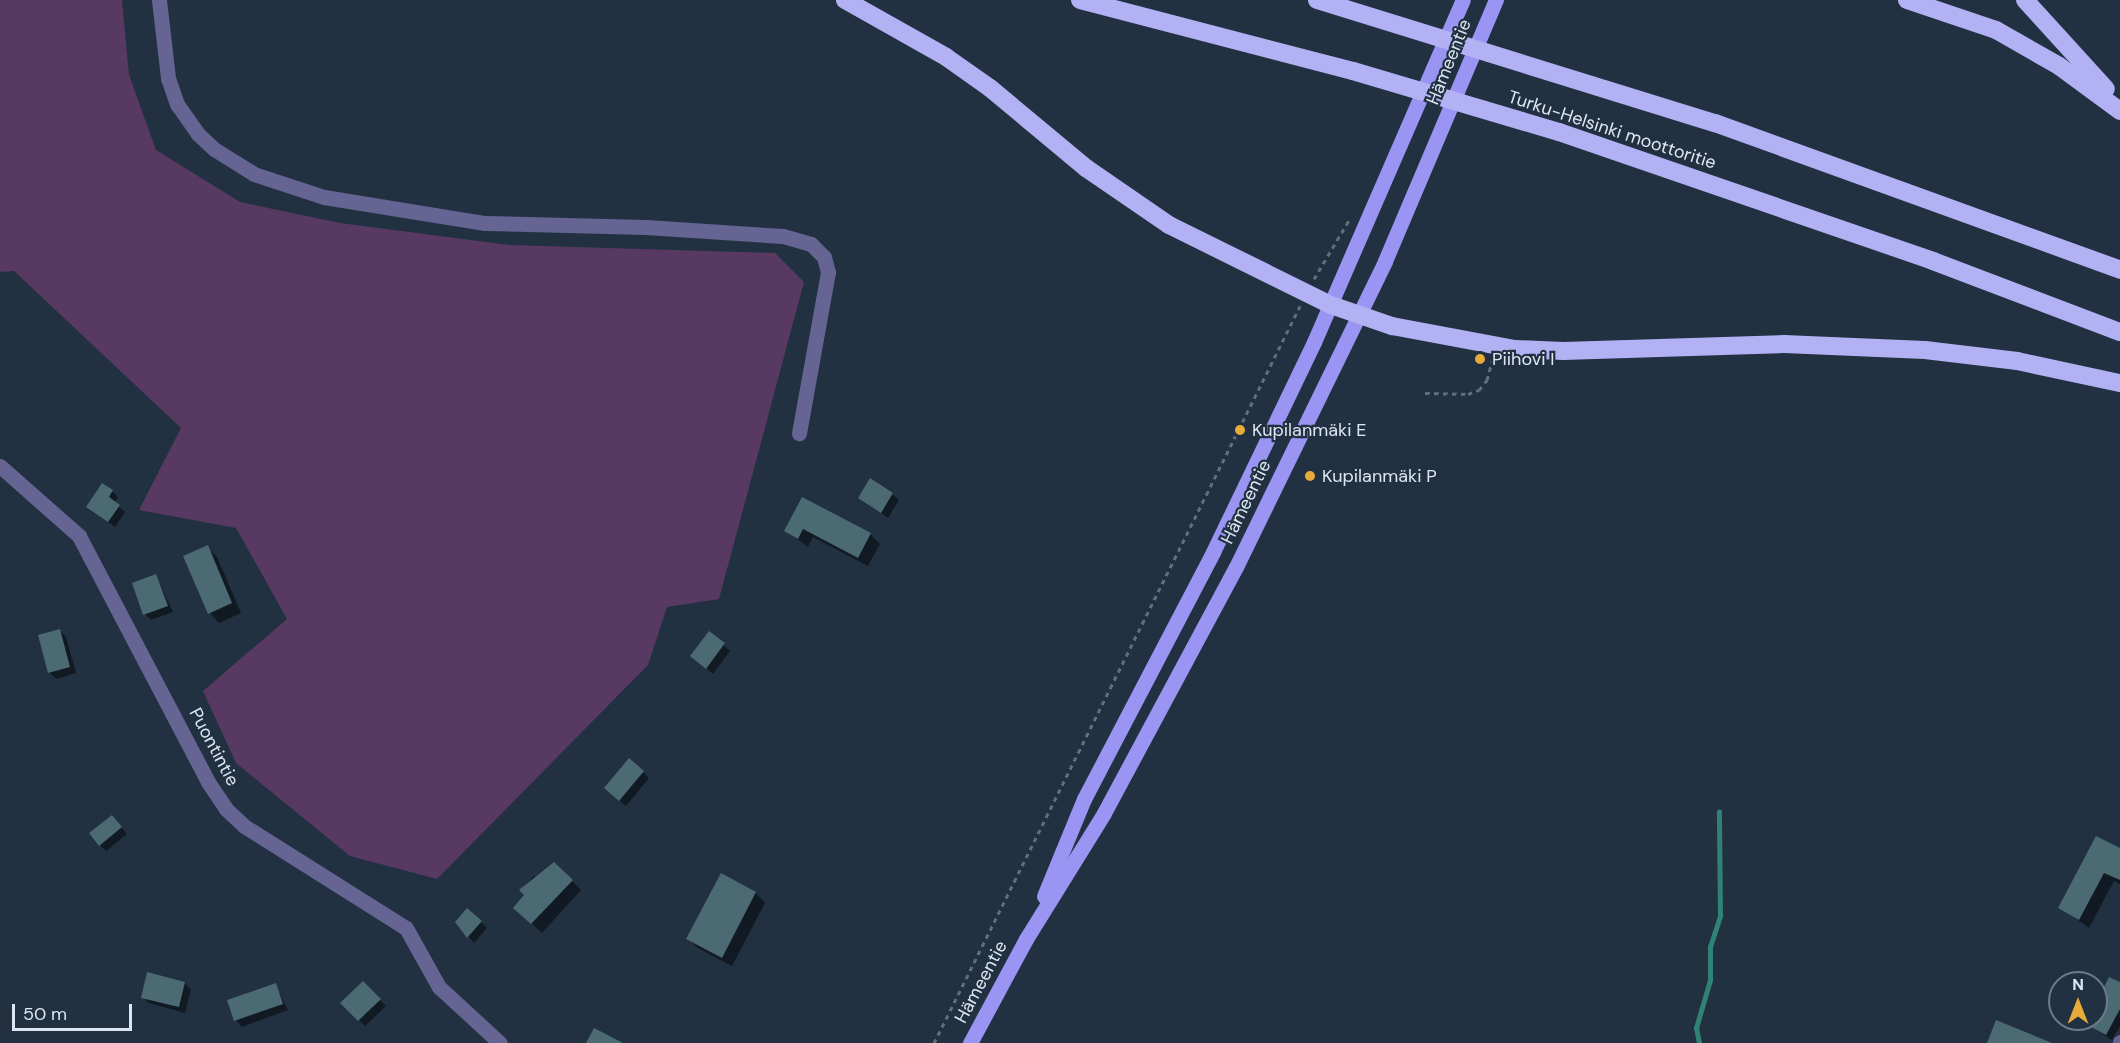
<!DOCTYPE html>
<html>
<head>
<meta charset="utf-8">
<style>
  body { margin:0 }
  #map { position:relative; width:2120px; height:1043px; overflow:hidden; background:#213142; font-family:"DM Sans",sans-serif }
  div>[style] { position:absolute }
  .green>* { inset:0; background:#583961 }
  .shadow>* { inset:0; background:#0007 }
  .stream>* { height:4.5px; margin:-2.25px; padding:0 2.25px; transform-origin:2.25px; border-radius:2.25px; background:#318276 }
  .building>* { inset:0; background:#4b6a73 }
  .path>* { height:3px; margin-top:-1.5px; transform-origin:0; background:repeating-linear-gradient(90deg,#606e7d 0 4.5px,transparent 0 9px) }
  .minor>* { height:15px; margin:-7.5px; padding:0 7.5px; transform-origin:7.5px; border-radius:7.5px; background:#656492 }
  .major>* { height:15px; margin:-7.5px; padding:0 7.5px; transform-origin:7.5px; border-radius:7.5px; background:#9a95f3 }
  .highway>* { height:18px; margin:-9px; padding:0 9px; transform-origin:9px; border-radius:9px; background:#b2b1f4 }
  .dots>* { width:16px; height:16px; translate:-50% -50%; box-sizing:border-box; border:3px solid #213142; border-radius:50% }
  span { translate:-50% -50%; white-space:nowrap; text-align:center; line-height:1.15; -webkit-text-stroke:4.5px #213142; paint-order:stroke }
  .street-label { font-size:18px; color:#dde7f3 }
  .poi-label { font-size:18px; color:#dde7f3 }
  .left { translate:0 -50%; text-align:left }
  .north { position:absolute; left:2048px; top:971px; width:60px; height:60px; box-sizing:border-box; background:#213142; border:2px solid #6c7a89; border-radius:50%; rotate:0deg; font-size:16px; font-weight:700; line-height:24px; text-align:center; color:#dde7f3 }
  .north::after { content:''; display:block; margin:auto; width:21px; height:27px; background:#e7ac37; clip-path:polygon(50% 0,100% 100%,50% 72%,0 100%) }
  .scale { position:absolute; left:12px; top:1004px; width:120px; height:27px; box-sizing:border-box; border:3px solid #dde7f3; border-top:0; padding-left:8px; font-size:18px; line-height:21px; white-space:nowrap; color:#dde7f3; -webkit-text-stroke:4px #213142; paint-order:stroke }
</style>
</head>
<body>
<div id="map">
  <div class="green">
    <i style="clip-path:polygon(0 0,122px 0,129px 75px,156px 150px,240px 202px,340px 223px,509px 245px,775px 253px,804px 282px,719px 599px,667px 607px,648px 665px,437px 879px,350px 856px,236px 763px,203px 691px,287px 619px,236px 528px,139px 510px,181px 428px,14px 271px,0 272px)"></i>
  </div>
  <div class="shadow">
    <i style="clip-path:polygon(112px 491px,118px 497px,115px 503px,125px 512px,115px 527px,88px 507px)"></i>
    <i style="clip-path:polygon(892px 494px,899px 500px,888px 518px,860px 498px)"></i>
    <i style="clip-path:polygon(802px 499px,870px 534px,880px 544px,868px 566px,813px 537px,808px 547px,786px 531px)"></i>
    <i style="clip-path:polygon(207px 547px,217px 557px,241px 613px,219px 623px,210px 613px)"></i>
    <i style="clip-path:polygon(156px 576px,173px 612px,151px 620px,145px 614px)"></i>
    <i style="clip-path:polygon(60px 631px,66px 637px,76px 673px,56px 679px,49px 672px)"></i>
    <i style="clip-path:polygon(710px 633px,730px 651px,713px 674px,692px 656px)"></i>
    <i style="clip-path:polygon(643px 772px,649px 778px,626px 806px,612px 794px)"></i>
    <i style="clip-path:polygon(118px 823px,127px 834px,106px 851px,100px 845px)"></i>
    <i style="clip-path:polygon(2120px 850px,2120px 884px,2114px 881px,2089px 928px,2060px 907px)"></i>
    <i style="clip-path:polygon(534px 876px,539px 880px,572px 881px,581px 890px,542px 933px,525px 917px,526px 895px,521px 890px)"></i>
    <i style="clip-path:polygon(756px 893px,765px 903px,732px 966px,698px 948px,688px 939px)"></i>
    <i style="clip-path:polygon(457px 922px,481px 922px,487px 928px,474px 943px)"></i>
    <i style="clip-path:polygon(148px 974px,185px 983px,191px 990px,185px 1013px,149px 1003px,142px 997px)"></i>
    <i style="clip-path:polygon(363px 983px,386px 1006px,365px 1026px,343px 1003px)"></i>
    <i style="clip-path:polygon(2120px 984px,2120px 1026px,2112px 1040px,2087px 1024px,2090px 1019px,2096px 1019px,2096px 1006px)"></i>
    <i style="clip-path:polygon(275px 985px,288px 1010px,242px 1027px,236px 1020px)"></i>
  </div>
  <div class="stream">
    <i style="left:1699px;top:1043px;width:15px;rotate:-101deg"></i>
    <i style="left:1696px;top:1028px;width:50px;rotate:-73.7deg"></i>
    <i style="left:1710px;top:980px;width:33px;rotate:-90deg"></i>
    <i style="left:1710px;top:947px;width:33px;rotate:-72deg"></i>
    <i style="left:1720px;top:916px;width:104px;rotate:-90.6deg"></i>
  </div>
  <div class="building">
    <i style="clip-path:polygon(870px 478px,893px 493px,881px 513px,858px 498px)"></i>
    <i style="clip-path:polygon(102px 483px,113px 490px,109px 497px,120px 505px,108px 522px,86px 507px)"></i>
    <i style="clip-path:polygon(802px 497px,871px 533px,858px 558px,803px 529px,798px 539px,784px 531px)"></i>
    <i style="clip-path:polygon(208px 545px,232px 603px,208px 614px,183px 556px)"></i>
    <i style="clip-path:polygon(156px 574px,168px 606px,143px 615px,132px 583px)"></i>
    <i style="clip-path:polygon(60px 629px,70px 667px,48px 673px,38px 635px)"></i>
    <i style="clip-path:polygon(709px 631px,725px 643px,706px 669px,690px 656px)"></i>
    <i style="clip-path:polygon(629px 758px,644px 771px,619px 801px,604px 788px)"></i>
    <i style="clip-path:polygon(112px 815px,122px 827px,99px 846px,89px 833px)"></i>
    <i style="clip-path:polygon(2096px 836px,2120px 848px,2120px 880px,2104px 873px,2079px 920px,2058px 908px)"></i>
    <i style="clip-path:polygon(554px 862px,573px 880px,531px 924px,513px 908px,524px 895px,519px 890px)"></i>
    <i style="clip-path:polygon(721px 873px,756px 892px,722px 958px,686px 939px)"></i>
    <i style="clip-path:polygon(467px 908px,482px 921px,467px 938px,455px 922px)"></i>
    <i style="clip-path:polygon(147px 972px,185px 982px,179px 1007px,141px 998px)"></i>
    <i style="clip-path:polygon(2109px 977px,2120px 982px,2120px 1009px,2106px 1035px,2076px 1019px,2096px 1019px,2096px 1003px)"></i>
    <i style="clip-path:polygon(363px 981px,381px 999px,358px 1021px,340px 1003px)"></i>
    <i style="clip-path:polygon(276px 983px,283px 1004px,234px 1021px,227px 1000px)"></i>
    <i style="clip-path:polygon(1996px 1020px,2052px 1043px,1987px 1043px)"></i>
    <i style="clip-path:polygon(594px 1028px,623px 1043px,586px 1043px)"></i>
  </div>
  <div class="path">
    <i style="left:1314px;top:279px;width:69px;rotate:-59.3deg"></i>
    <i style="left:1425px;top:393px;width:43px;rotate:1.3deg"></i>
    <i style="left:1468px;top:394px;width:12px;rotate:-20deg"></i>
    <i style="left:1479px;top:390px;width:13px;rotate:-51deg"></i>
    <i style="left:1487px;top:380px;width:20px;rotate:-75deg"></i>
    <i style="left:934px;top:1043px;width:823px;rotate:-63.59deg"></i>
  </div>
  <div class="minor">
    <i style="left:159px;top:0;width:79px;rotate:83.4deg"></i>
    <i style="left:168px;top:78px;width:28px;rotate:71deg"></i>
    <i style="left:177px;top:104px;width:37px;rotate:55deg"></i>
    <i style="left:198px;top:134px;width:22px;rotate:43deg"></i>
    <i style="left:214px;top:149px;width:47px;rotate:32deg"></i>
    <i style="left:254px;top:174px;width:74px;rotate:18.2deg"></i>
    <i style="left:324px;top:197px;width:163px;rotate:9.2deg"></i>
    <i style="left:485px;top:223px;width:161px;rotate:1.4deg"></i>
    <i style="left:646px;top:227px;width:137px;rotate:3.8deg"></i>
    <i style="left:783px;top:236px;width:29px;rotate:16deg"></i>
    <i style="left:811px;top:244px;width:18px;rotate:45deg"></i>
    <i style="left:824px;top:257px;width:16px;rotate:75deg"></i>
    <i style="left:828px;top:272px;width:164px;rotate:100.2deg"></i>
    <i style="left:0;top:466px;width:106px;rotate:41.5deg"></i>
    <i style="left:79px;top:536px;width:278px;rotate:62.3deg"></i>
    <i style="left:208px;top:782px;width:32px;rotate:56deg"></i>
    <i style="left:226px;top:809px;width:25px;rotate:43deg"></i>
    <i style="left:244px;top:826px;width:191px;rotate:32.2deg"></i>
    <i style="left:406px;top:928px;width:68px;rotate:60.8deg"></i>
    <i style="left:439px;top:987px;width:83px;rotate:42.6deg"></i>
    <i style="left:2120px;top:1043px;width:1px;rotate:-90deg"></i>
  </div>
  <div class="major">
    <i style="left:1044px;top:896px;width:105px;rotate:-67.6deg"></i>
    <i style="left:1084px;top:799px;width:279px;rotate:-62.4deg"></i>
    <i style="left:1213px;top:552px;width:233px;rotate:-64.3deg"></i>
    <i style="left:1314px;top:342px;width:373px;rotate:-66.5deg"></i>
    <i style="left:970px;top:1043px;width:118px;rotate:-61.7deg"></i>
    <i style="left:1026px;top:939px;width:148px;rotate:-58.2deg"></i>
    <i style="left:1104px;top:813px;width:279px;rotate:-61.8deg"></i>
    <i style="left:1236px;top:567px;width:340px;rotate:-64deg"></i>
    <i style="left:1385px;top:261px;width:284px;rotate:-67deg"></i>
  </div>
  <div class="highway">
    <i style="left:845px;top:0;width:116px;rotate:29.4deg"></i>
    <i style="left:946px;top:57px;width:54px;rotate:35.2deg"></i>
    <i style="left:990px;top:88px;width:125px;rotate:39.8deg"></i>
    <i style="left:1086px;top:168px;width:101px;rotate:34.5deg"></i>
    <i style="left:1169px;top:225px;width:181px;rotate:26.3deg"></i>
    <i style="left:1331px;top:305px;width:65px;rotate:19deg"></i>
    <i style="left:1392px;top:326px;width:125px;rotate:10.6deg"></i>
    <i style="left:1515px;top:349px;width:48px;rotate:2.4deg"></i>
    <i style="left:1563px;top:351px;width:221px;rotate:-1.8deg"></i>
    <i style="left:1784px;top:344px;width:141px;rotate:2.4deg"></i>
    <i style="left:1925px;top:350px;width:93px;rotate:6.8deg"></i>
    <i style="left:2017px;top:361px;width:105px;rotate:12.1deg"></i>
    <i style="left:1080px;top:0;width:282px;rotate:14.6deg"></i>
    <i style="left:1353px;top:71px;width:215px;rotate:16.5deg"></i>
    <i style="left:1559px;top:132px;width:396px;rotate:19deg"></i>
    <i style="left:1933px;top:261px;width:200px;rotate:20.8deg"></i>
    <i style="left:1317px;top:0;width:417px;rotate:17.2deg"></i>
    <i style="left:1715px;top:123px;width:431px;rotate:19.9deg"></i>
    <i style="left:1907px;top:0;width:94px;rotate:18.6deg"></i>
    <i style="left:1996px;top:30px;width:73px;rotate:29.7deg"></i>
    <i style="left:2059px;top:66px;width:76px;rotate:36.4deg"></i>
    <i style="left:2025px;top:0;width:120px;rotate:47.7deg"></i>
  </div>
  <div class="dots">
    <i style="left:1480px;top:359px;background:#e7ac37"></i>
    <i style="left:1240px;top:430px;background:#e7ac37"></i>
    <i style="left:1310px;top:476px;background:#e7ac37"></i>
  </div>
  <div class="street-label">
    <span style="left:1449px;top:62px;rotate:-68deg">Hämeentie</span>
    <span style="left:1612px;top:130px;rotate:18deg">Turku-Helsinki moottoritie</span>
    <span style="left:1246px;top:502px;rotate:-64deg">Hämeentie</span>
    <span style="left:214px;top:747px;rotate:62deg">Puontintie</span>
    <span style="left:981px;top:982px;rotate:-62deg">Hämeentie</span>
  </div>
  <div class="poi-label">
    <span class="left" style="left:1492px;top:359px">Piihovi I</span>
    <span class="left" style="left:1252px;top:430px">Kupilanmäki E</span>
    <span class="left" style="left:1322px;top:476px">Kupilanmäki P</span>
  </div>
  <div class="north">N</div>
  <div class="scale">50 m</div>
</div>
</body>
</html>
